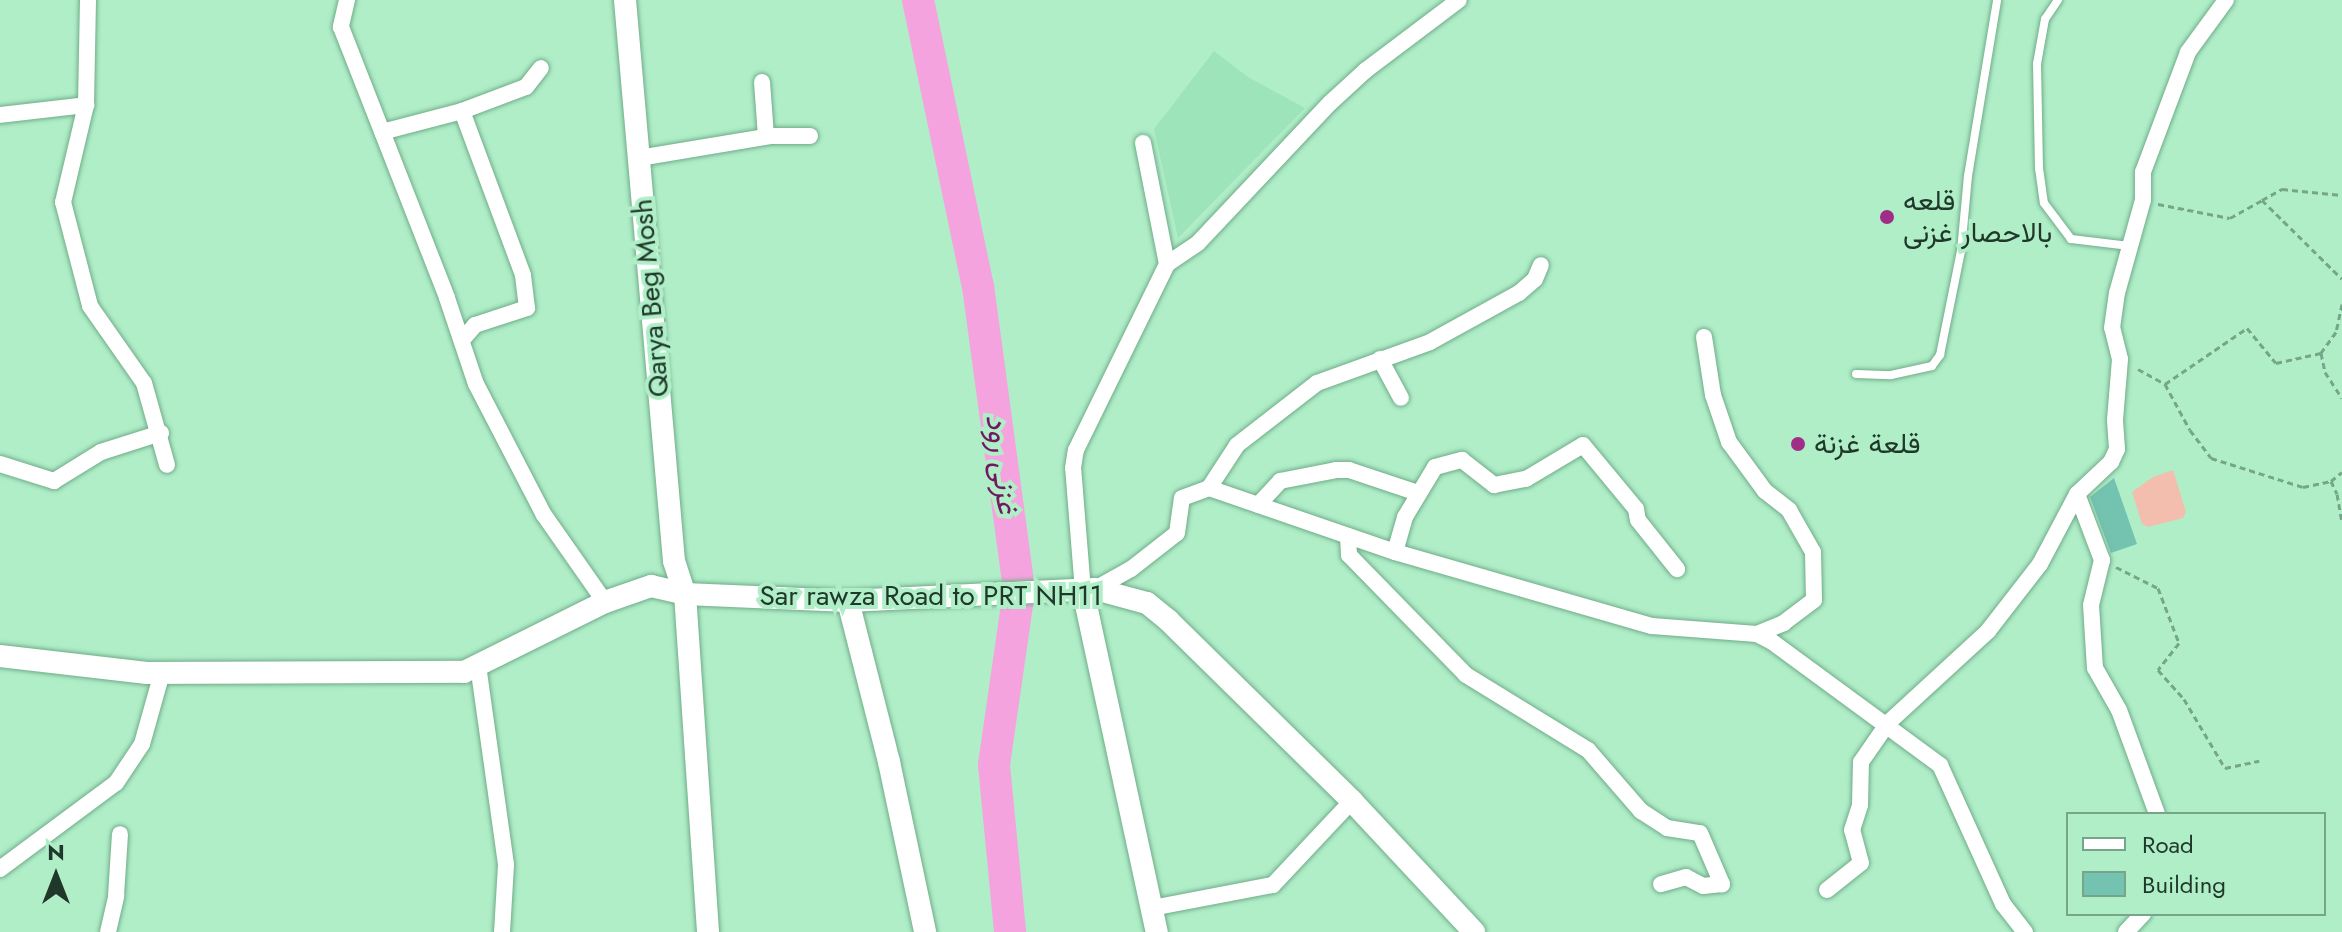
<!DOCTYPE html>
<html>
<head>
<meta charset="utf-8">
<style>
  body { margin:0 }
  #map { position:relative; width:2342px; height:932px; overflow:hidden; background:#b0eec8; font-family:Jost,Vazirmatn,sans-serif }
  div>[style] { position:absolute }
  .built>* { inset:0; background:#9ee4ba }
  .green>* { inset:0; background:#f4beae }
  .river>* { height:32px; margin:-16px; padding:0 16px; transform-origin:16px; border-radius:16px; background:#f5a3de }
  .building>* { inset:0; background:#74c2b0 }
  .path>* { height:3px; margin-top:-1.5px; transform-origin:0; background:repeating-linear-gradient(90deg,#76a689 0 6px,transparent 0 10px) }
  .roads { filter:drop-shadow(0 0 2px #70ac89) drop-shadow(0 0 2px #70ac89) }
  .lane>* { height:8px; margin:-4px; padding:0 4px; transform-origin:4px; border-radius:4px; background:#fff }
  .street>* { height:16px; margin:-8px; padding:0 8px; transform-origin:8px; border-radius:8px; background:#fff }
  .secondary>* { height:22px; margin:-11px; padding:0 11px; transform-origin:11px; border-radius:11px; background:#fff }
  .dots>* { width:22px; height:22px; translate:-50% -50%; box-sizing:border-box; border:4px solid #b0eec8; border-radius:50% }
  span { translate:-50% -50%; white-space:nowrap; text-align:center; line-height:1.15; -webkit-text-stroke:8px #b0eec8; paint-order:stroke }
  .poi-label { font-size:28px; color:#1f382a }
  .left { translate:0 -50%; text-align:left }
  .street-label { font-size:28px; color:#1f382a }
  .water-label { font-size:30px; color:#721860; font-style:italic }
  .legend { position:absolute; left:2066px; top:812px; width:260px; height:104px; box-sizing:border-box; background:#b0eec8; border:2px solid #76a589; margin:0; padding:10px 14px; list-style:none; font-size:24px; color:#1f382a }
  .legend li { display:flex; align-items:center; gap:16px; height:40px }
  .legend b { width:40px; border:2px solid #76a589 }
  .north { position:absolute; left:16px; top:836px; width:80px; height:80px; -webkit-text-stroke:6px #b0eec8; paint-order:stroke; rotate:0deg; font-size:22px; font-weight:700; line-height:32px; text-align:center; color:#1f382a }
  .north::after { content:''; display:block; margin:auto; width:28px; height:36px; background:#1f382a; clip-path:polygon(50% 0,100% 100%,50% 72%,0 100%) }
</style>
</head>
<body>
<div id="map">
  <div class="built">
    <i style="clip-path:polygon(1214px 51px,1248px 77px,1305px 108px,1178px 238px,1154px 129px)"></i>
  </div>
  <div class="green">
    <i style="clip-path:polygon(2173px 470px,2186px 512px,2183px 518px,2148px 527px,2142px 524px,2132px 492px,2153px 477px)"></i>
  </div>
  <div class="river">
    <i style="left:918px;top:0;width:292px;rotate:78.2deg"></i>
    <i style="left:978px;top:286px;width:308px;rotate:82.3deg"></i>
    <i style="left:1019px;top:591px;width:176px;rotate:98.2deg"></i>
    <i style="left:994px;top:765px;width:168px;rotate:84.5deg"></i>
  </div>
  <div class="building">
    <i style="clip-path:polygon(2114px 478px,2137px 544px,2111px 553px,2090px 497px)"></i>
  </div>
  <div class="path">
    <i style="left:2262px;top:200px;width:23px;rotate:-29deg"></i>
    <i style="left:2282px;top:189px;width:60px;rotate:5.7deg"></i>
    <i style="left:2158px;top:204px;width:73px;rotate:11deg"></i>
    <i style="left:2230px;top:218px;width:37px;rotate:-29deg"></i>
    <i style="left:2262px;top:200px;width:112px;rotate:44.6deg"></i>
    <i style="left:2342px;top:304px;width:29px;rotate:102deg"></i>
    <i style="left:2336px;top:332px;width:26px;rotate:126deg"></i>
    <i style="left:2321px;top:353px;width:19px;rotate:78deg"></i>
    <i style="left:2325px;top:372px;width:31px;rotate:57deg"></i>
    <i style="left:2138px;top:369px;width:31px;rotate:29deg"></i>
    <i style="left:2165px;top:384px;width:52px;rotate:61.5deg"></i>
    <i style="left:2190px;top:430px;width:35px;rotate:53deg"></i>
    <i style="left:2211px;top:458px;width:96px;rotate:17.5deg"></i>
    <i style="left:2303px;top:487px;width:29px;rotate:-12deg"></i>
    <i style="left:2331px;top:481px;width:14px;rotate:65deg"></i>
    <i style="left:2337px;top:494px;width:27px;rotate:80deg"></i>
    <i style="left:2165px;top:384px;width:99px;rotate:-34.3deg"></i>
    <i style="left:2247px;top:328px;width:45px;rotate:50.4deg"></i>
    <i style="left:2276px;top:363px;width:46px;rotate:-12.5deg"></i>
    <i style="left:2331px;top:481px;width:14px;rotate:-39deg"></i>
    <i style="left:2116px;top:567px;width:47px;rotate:26.6deg"></i>
    <i style="left:2158px;top:588px;width:59px;rotate:69.1deg"></i>
    <i style="left:2179px;top:643px;width:34px;rotate:128deg"></i>
    <i style="left:2158px;top:670px;width:39px;rotate:48deg"></i>
    <i style="left:2184px;top:699px;width:80px;rotate:59.3deg"></i>
    <i style="left:2225px;top:768px;width:35px;rotate:-12deg"></i>
  </div>
  <div class="roads">
    <div class="lane">
      <i style="left:2058px;top:0;width:23px;rotate:124deg"></i>
      <i style="left:2045px;top:19px;width:46px;rotate:100.1deg"></i>
      <i style="left:2037px;top:64px;width:104px;rotate:88.9deg"></i>
      <i style="left:2039px;top:168px;width:35px;rotate:82deg"></i>
      <i style="left:2044px;top:203px;width:45px;rotate:53.1deg"></i>
      <i style="left:2071px;top:239px;width:59px;rotate:6.8deg"></i>
      <i style="left:1856px;top:374px;width:35px;rotate:2deg"></i>
      <i style="left:1891px;top:375px;width:42px;rotate:-12.4deg"></i>
      <i style="left:1932px;top:366px;width:14px;rotate:-54deg"></i>
      <i style="left:1940px;top:355px;width:106px;rotate:-78.6deg"></i>
      <i style="left:1961px;top:251px;width:75px;rotate:-84.7deg"></i>
      <i style="left:1968px;top:176px;width:178px;rotate:-80.6deg"></i>
    </div>
    <div class="street">
      <i style="left:88px;top:0;width:105px;rotate:91.1deg"></i>
      <i style="left:86px;top:105px;width:100px;rotate:103.3deg"></i>
      <i style="left:63px;top:202px;width:107px;rotate:75.4deg"></i>
      <i style="left:90px;top:306px;width:94px;rotate:55deg"></i>
      <i style="left:144px;top:383px;width:85px;rotate:74.3deg"></i>
      <i style="left:347px;top:0;width:28px;rotate:103deg"></i>
      <i style="left:341px;top:27px;width:291px;rotate:68.6deg"></i>
      <i style="left:447px;top:298px;width:91px;rotate:71.4deg"></i>
      <i style="left:476px;top:384px;width:148px;rotate:62.6deg"></i>
      <i style="left:544px;top:515px;width:106px;rotate:55deg"></i>
      <i style="left:762px;top:82px;width:54px;rotate:85.8deg"></i>
      <i style="left:0;top:115px;width:87px;rotate:-6.6deg"></i>
      <i style="left:382px;top:132px;width:83px;rotate:-14.7deg"></i>
      <i style="left:462px;top:111px;width:68px;rotate:-20.6deg"></i>
      <i style="left:526px;top:87px;width:24px;rotate:-52deg"></i>
      <i style="left:1143px;top:143px;width:123px;rotate:78.8deg"></i>
      <i style="left:639px;top:158px;width:133px;rotate:-9.5deg"></i>
      <i style="left:770px;top:136px;width:40px"></i>
      <i style="left:1704px;top:337px;width:59px;rotate:81.2deg"></i>
      <i style="left:1713px;top:395px;width:50px;rotate:71.2deg"></i>
      <i style="left:1729px;top:442px;width:61px;rotate:53.7deg"></i>
      <i style="left:1765px;top:491px;width:31px;rotate:38deg"></i>
      <i style="left:1789px;top:510px;width:48px;rotate:60.3deg"></i>
      <i style="left:1813px;top:552px;width:48px;rotate:88.8deg"></i>
      <i style="left:1814px;top:600px;width:38px;rotate:143deg"></i>
      <i style="left:1784px;top:623px;width:29px;rotate:158deg"></i>
      <i style="left:462px;top:340px;width:20px;rotate:-49deg"></i>
      <i style="left:475px;top:325px;width:55px;rotate:-18.1deg"></i>
      <i style="left:527px;top:308px;width:33px;rotate:-97deg"></i>
      <i style="left:523px;top:275px;width:175px;rotate:-110.4deg"></i>
      <i style="left:1380px;top:359px;width:44px;rotate:61.7deg"></i>
      <i style="left:0;top:464px;width:57px;rotate:17.5deg"></i>
      <i style="left:54px;top:481px;width:55px;rotate:-31.7deg"></i>
      <i style="left:101px;top:452px;width:63px;rotate:-17.6deg"></i>
      <i style="left:1209px;top:488px;width:197px;rotate:19deg"></i>
      <i style="left:1395px;top:552px;width:267px;rotate:16.1deg"></i>
      <i style="left:1652px;top:626px;width:105px;rotate:4.4deg"></i>
      <i style="left:1757px;top:634px;width:16px;rotate:27deg"></i>
      <i style="left:1771px;top:641px;width:210px;rotate:36.3deg"></i>
      <i style="left:1940px;top:765px;width:153px;rotate:65.6deg"></i>
      <i style="left:2003px;top:904px;width:36px;rotate:52deg"></i>
      <i style="left:2077px;top:494px;width:71px;rotate:69.3deg"></i>
      <i style="left:2102px;top:560px;width:46px;rotate:103.7deg"></i>
      <i style="left:2091px;top:605px;width:63px;rotate:86.4deg"></i>
      <i style="left:2095px;top:668px;width:48px;rotate:60.3deg"></i>
      <i style="left:2119px;top:710px;width:111px;rotate:69.9deg"></i>
      <i style="left:1258px;top:505px;width:33px;rotate:-47deg"></i>
      <i style="left:1280px;top:481px;width:57px;rotate:-11.1deg"></i>
      <i style="left:1336px;top:470px;width:13px"></i>
      <i style="left:1349px;top:470px;width:73px;rotate:18.4deg"></i>
      <i style="left:1348px;top:536px;width:19px;rotate:87deg"></i>
      <i style="left:1349px;top:555px;width:168px;rotate:45.7deg"></i>
      <i style="left:1466px;top:675px;width:143px;rotate:31.6deg"></i>
      <i style="left:1588px;top:750px;width:81px;rotate:49deg"></i>
      <i style="left:1641px;top:811px;width:31px;rotate:33deg"></i>
      <i style="left:1667px;top:828px;width:33px;rotate:9deg"></i>
      <i style="left:1700px;top:833px;width:56px;rotate:66.7deg"></i>
      <i style="left:1722px;top:884px;width:19px;rotate:174deg"></i>
      <i style="left:1703px;top:886px;width:19px;rotate:-152deg"></i>
      <i style="left:1686px;top:877px;width:26px;rotate:164deg"></i>
      <i style="left:1395px;top:552px;width:36px;rotate:-74deg"></i>
      <i style="left:1405px;top:517px;width:58px;rotate:-59deg"></i>
      <i style="left:1435px;top:467px;width:28px;rotate:-15deg"></i>
      <i style="left:1462px;top:460px;width:41px;rotate:38deg"></i>
      <i style="left:1494px;top:485px;width:33px;rotate:-11deg"></i>
      <i style="left:1526px;top:479px;width:66px;rotate:-30.8deg"></i>
      <i style="left:1583px;top:445px;width:83px;rotate:50.4deg"></i>
      <i style="left:1636px;top:509px;width:11px;rotate:80deg"></i>
      <i style="left:1638px;top:520px;width:63px;rotate:51.5deg"></i>
      <i style="left:1095px;top:589px;width:41px;rotate:-29.1deg"></i>
      <i style="left:1131px;top:569px;width:58px;rotate:-38deg"></i>
      <i style="left:1177px;top:533px;width:35px;rotate:-82deg"></i>
      <i style="left:1182px;top:498px;width:29px;rotate:-20deg"></i>
      <i style="left:1209px;top:488px;width:51px;rotate:-56.9deg"></i>
      <i style="left:1237px;top:445px;width:101px;rotate:-37.8deg"></i>
      <i style="left:1317px;top:383px;width:120px;rotate:-19.9deg"></i>
      <i style="left:1430px;top:342px;width:102px;rotate:-28.8deg"></i>
      <i style="left:1519px;top:293px;width:21px;rotate:-41deg"></i>
      <i style="left:1535px;top:279px;width:15px;rotate:-67deg"></i>
      <i style="left:1083px;top:591px;width:123px;rotate:-94.6deg"></i>
      <i style="left:1073px;top:468px;width:18px;rotate:-81deg"></i>
      <i style="left:1076px;top:450px;width:207px;rotate:-63.9deg"></i>
      <i style="left:1167px;top:264px;width:37px;rotate:-34deg"></i>
      <i style="left:1198px;top:243px;width:192px;rotate:-46.7deg"></i>
      <i style="left:1330px;top:103px;width:49px;rotate:-42.5deg"></i>
      <i style="left:1366px;top:70px;width:116px;rotate:-37deg"></i>
      <i style="left:478px;top:665px;width:202px;rotate:82deg"></i>
      <i style="left:506px;top:865px;width:67px;rotate:93.4deg"></i>
      <i style="left:0;top:869px;width:144px;rotate:-36.6deg"></i>
      <i style="left:116px;top:783px;width:47px;rotate:-56.3deg"></i>
      <i style="left:142px;top:744px;width:74px;rotate:-74.3deg"></i>
      <i style="left:1827px;top:890px;width:43px;rotate:-38.5deg"></i>
      <i style="left:1861px;top:863px;width:34px;rotate:-105deg"></i>
      <i style="left:1852px;top:830px;width:26px;rotate:-72deg"></i>
      <i style="left:1860px;top:805px;width:43px;rotate:-88.7deg"></i>
      <i style="left:1861px;top:762px;width:47px;rotate:-55.3deg"></i>
      <i style="left:1888px;top:723px;width:136px;rotate:-42.6deg"></i>
      <i style="left:1988px;top:631px;width:85px;rotate:-52.2deg"></i>
      <i style="left:2040px;top:564px;width:79px;rotate:-62.1deg"></i>
      <i style="left:2077px;top:494px;width:47px;rotate:-43.3deg"></i>
      <i style="left:2111px;top:462px;width:14px;rotate:-65deg"></i>
      <i style="left:2117px;top:449px;width:29px;rotate:-94deg"></i>
      <i style="left:2115px;top:420px;width:61px;rotate:-85.3deg"></i>
      <i style="left:2120px;top:359px;width:32px;rotate:-104deg"></i>
      <i style="left:2112px;top:328px;width:35px;rotate:-82deg"></i>
      <i style="left:2117px;top:293px;width:97px;rotate:-74.4deg"></i>
      <i style="left:2143px;top:200px;width:28px;rotate:-90deg"></i>
      <i style="left:2143px;top:172px;width:128px;rotate:-69.4deg"></i>
      <i style="left:2188px;top:52px;width:64px;rotate:-53.8deg"></i>
      <i style="left:1152px;top:908px;width:123px;rotate:-10.8deg"></i>
      <i style="left:1273px;top:885px;width:115px;rotate:-46.8deg"></i>
      <i style="left:108px;top:932px;width:37px;rotate:-77deg"></i>
      <i style="left:116px;top:896px;width:62px;rotate:-86.3deg"></i>
      <i style="left:2126px;top:932px;width:25px;rotate:-47deg"></i>
    </div>
    <div class="secondary">
      <i style="left:625px;top:0;width:563px;rotate:85.01deg"></i>
      <i style="left:674px;top:561px;width:35px;rotate:72deg"></i>
      <i style="left:685px;top:594px;width:339px;rotate:86.1deg"></i>
      <i style="left:1083px;top:591px;width:349px;rotate:77.8deg"></i>
      <i style="left:848px;top:601px;width:166px;rotate:75.7deg"></i>
      <i style="left:889px;top:762px;width:174px;rotate:78deg"></i>
      <i style="left:0;top:656px;width:148px;rotate:6.6deg"></i>
      <i style="left:147px;top:673px;width:317px;rotate:-0.2deg"></i>
      <i style="left:464px;top:672px;width:157px;rotate:-26.4deg"></i>
      <i style="left:605px;top:602px;width:49px;rotate:-19.2deg"></i>
      <i style="left:651px;top:586px;width:35px;rotate:13deg"></i>
      <i style="left:685px;top:594px;width:163px;rotate:2.5deg"></i>
      <i style="left:848px;top:601px;width:247px;rotate:-2.8deg"></i>
      <i style="left:1095px;top:589px;width:54px;rotate:15.1deg"></i>
      <i style="left:1147px;top:603px;width:28px;rotate:39deg"></i>
      <i style="left:1169px;top:621px;width:257px;rotate:44.5deg"></i>
      <i style="left:1352px;top:801px;width:179px;rotate:47deg"></i>
    </div>
  </div>
  <div class="dots">
    <i style="left:1887px;top:217px;background:#a02d88"></i>
    <i style="left:1798px;top:444px;background:#a02d88"></i>
  </div>
  <div class="poi-label">
    <span class="left" style="left:1903px;top:217px">قلعه<br>بالاحصار غزنی</span>
    <span class="left" style="left:1814px;top:444px">قلعة غزنة</span>
  </div>
  <div class="street-label">
    <span style="left:651px;top:298px;rotate:-95deg">Qarya Beg Mosh</span>
    <span style="left:931px;top:596px">Sar rawza Road to PRT NH11</span>
  </div>
  <div class="water-label">
    <span style="left:1002px;top:464px;rotate:83deg">غزنی رود</span>
  </div>
  <ul class="legend">
  <li><b style="height:10px;background:#fff"></b>Road</li>
  <li><b style="height:22px;background:#74c2b0"></b>Building</li>
  </ul>
  <div class="north">N</div>
</div>
</body>
</html>
